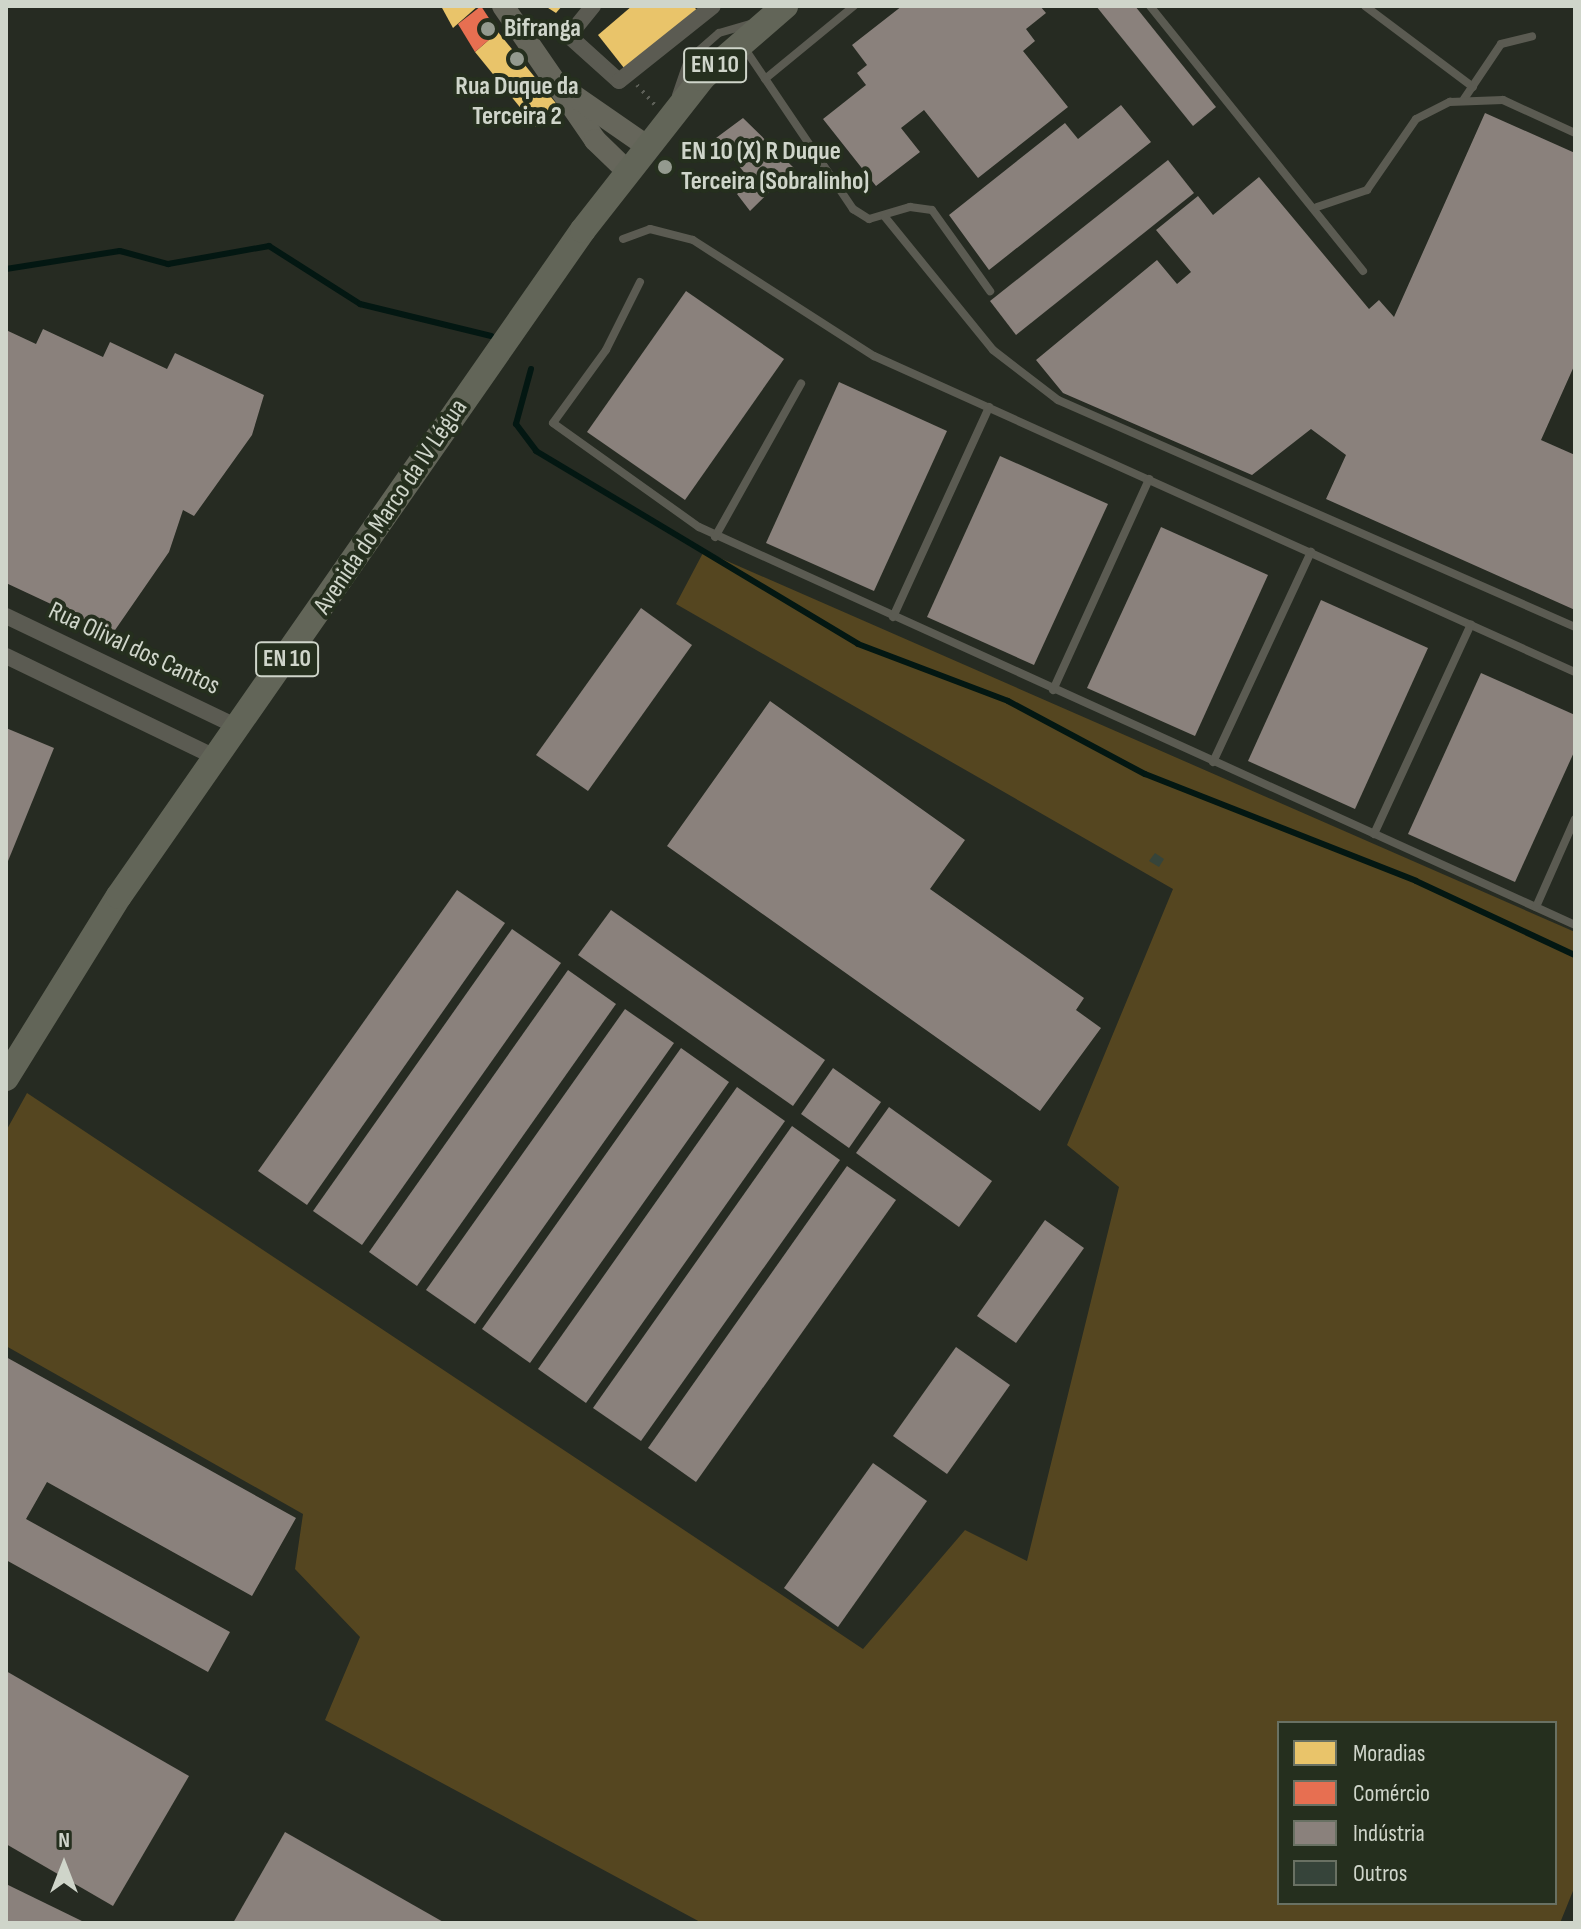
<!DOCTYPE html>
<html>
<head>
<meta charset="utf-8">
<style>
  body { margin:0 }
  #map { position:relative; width:1581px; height:1929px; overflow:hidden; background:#262b22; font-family:"Sofia Sans Condensed",sans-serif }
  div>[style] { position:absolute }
  .green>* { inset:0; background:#554620 }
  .homes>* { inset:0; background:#e9c46a }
  .shops>* { inset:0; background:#e76f51 }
  .industry>* { inset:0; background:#8a817c }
  .stream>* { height:6px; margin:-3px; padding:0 3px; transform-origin:3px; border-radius:3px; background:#031712 }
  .building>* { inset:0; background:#36443a }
  .path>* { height:4px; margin-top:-2px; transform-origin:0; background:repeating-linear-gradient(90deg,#5c5f57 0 2px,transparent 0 8px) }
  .lane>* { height:8px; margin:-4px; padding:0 4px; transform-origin:4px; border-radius:4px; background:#5b5b52 }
  .street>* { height:16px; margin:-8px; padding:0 8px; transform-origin:8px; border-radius:8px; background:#5b5b52 }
  .secondary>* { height:22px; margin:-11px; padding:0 11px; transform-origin:11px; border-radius:11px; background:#66665b }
  .primary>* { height:26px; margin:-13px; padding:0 13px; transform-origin:13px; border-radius:13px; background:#626558 }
  .dots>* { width:22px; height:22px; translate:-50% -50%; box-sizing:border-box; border:4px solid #252f1e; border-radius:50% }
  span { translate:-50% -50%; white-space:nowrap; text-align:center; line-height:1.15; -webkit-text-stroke:8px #252f1e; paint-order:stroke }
  .shield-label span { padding:2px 6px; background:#252f1e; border:2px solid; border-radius:6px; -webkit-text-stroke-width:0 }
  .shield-label { font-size:24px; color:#cfd5ca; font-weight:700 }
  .poi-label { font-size:26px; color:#cfd5ca; font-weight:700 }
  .left { translate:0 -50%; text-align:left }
  .street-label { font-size:26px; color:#cfd5ca }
  .frame { position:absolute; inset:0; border:8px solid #cfd5ca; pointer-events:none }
  .legend { position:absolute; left:1277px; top:1721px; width:280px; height:184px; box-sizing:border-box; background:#252f1e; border:2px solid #697163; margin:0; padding:10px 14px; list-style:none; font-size:24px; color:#cfd5ca }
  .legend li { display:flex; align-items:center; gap:16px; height:40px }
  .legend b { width:40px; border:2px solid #697163 }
  .north { position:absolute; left:24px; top:1825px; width:80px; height:80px; -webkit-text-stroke:6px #252f1e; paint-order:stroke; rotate:0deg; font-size:22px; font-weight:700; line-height:32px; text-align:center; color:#cfd5ca }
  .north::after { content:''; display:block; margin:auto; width:28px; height:36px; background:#cfd5ca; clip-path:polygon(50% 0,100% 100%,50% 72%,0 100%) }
</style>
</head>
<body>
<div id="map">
  <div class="green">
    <i style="clip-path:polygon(evenodd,704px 551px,1575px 932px,1575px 1886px,1560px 1923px,702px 1923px,325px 1720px,360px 1637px,295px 1569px,303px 1514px,6px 1346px,6px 1131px,27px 1093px,863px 1649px,965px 1530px,1027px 1561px,1119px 1187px,1067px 1145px,1173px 889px,676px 604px,704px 551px,1279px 1723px,1555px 1723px,1555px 1903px,1279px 1903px,1279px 1723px)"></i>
  </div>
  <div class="homes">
    <i style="clip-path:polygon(441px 6px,478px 6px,453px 28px)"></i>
    <i style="clip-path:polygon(545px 6px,562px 6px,556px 13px)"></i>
    <i style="clip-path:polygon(632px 6px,693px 6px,697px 10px,624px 68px,598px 35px)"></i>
    <i style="clip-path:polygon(498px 32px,559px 107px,536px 127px,475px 52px)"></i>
  </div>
  <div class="shops">
    <i style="clip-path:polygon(481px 6px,498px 32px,475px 52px,458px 24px)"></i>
  </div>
  <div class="industry">
    <i style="clip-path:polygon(902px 6px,1040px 6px,1046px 13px,1026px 29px,1035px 41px,1023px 51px,1068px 107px,978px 178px,924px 110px,901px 128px,920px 152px,876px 186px,823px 119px,866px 85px,857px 73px,867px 65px,852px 45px)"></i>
    <i style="clip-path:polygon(1096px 6px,1135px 6px,1216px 107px,1193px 126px)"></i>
    <i style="clip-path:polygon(1121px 105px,1151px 142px,989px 270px,949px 215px,1065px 123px,1078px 139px)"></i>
    <i style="clip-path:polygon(1485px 113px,1575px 153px,1575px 364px,1541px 440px,1575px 455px,1575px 610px,1326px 499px,1346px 455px,1311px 429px,1252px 475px,1063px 393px,1036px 360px,1157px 260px,1177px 284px,1191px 272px,1156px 230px,1198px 196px,1213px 215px,1259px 177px,1369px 309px,1379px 300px,1394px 317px)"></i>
    <i style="clip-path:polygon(743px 118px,794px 168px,750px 211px,737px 194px,752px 182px,716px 138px)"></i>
    <i style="clip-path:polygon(1168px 160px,1194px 193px,1016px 335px,990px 301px)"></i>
    <i style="clip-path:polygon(686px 291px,784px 359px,685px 500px,587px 432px)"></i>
    <i style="clip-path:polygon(43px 329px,103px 357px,110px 342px,167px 369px,175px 353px,264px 395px,252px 435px,194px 516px,183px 510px,169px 552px,113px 633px,6px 583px,6px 330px,36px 344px)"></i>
    <i style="clip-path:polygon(839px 382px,947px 431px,874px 591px,766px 543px)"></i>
    <i style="clip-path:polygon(1000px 456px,1108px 504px,1034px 665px,927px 617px)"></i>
    <i style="clip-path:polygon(1161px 527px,1268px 575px,1195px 736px,1087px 688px)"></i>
    <i style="clip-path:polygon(1321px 600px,1428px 648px,1355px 809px,1248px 761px)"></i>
    <i style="clip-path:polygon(641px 608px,692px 645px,588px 791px,536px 755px)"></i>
    <i style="clip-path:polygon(1481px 673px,1575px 715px,1575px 750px,1515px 882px,1408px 834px)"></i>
    <i style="clip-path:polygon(770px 701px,965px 840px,930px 889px,1084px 998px,1076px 1010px,1101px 1028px,1040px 1111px,667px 846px)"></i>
    <i style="clip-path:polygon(6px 728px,54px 748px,6px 866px)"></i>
    <i style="clip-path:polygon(457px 890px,505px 923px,307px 1205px,258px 1171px)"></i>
    <i style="clip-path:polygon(611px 910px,825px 1060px,793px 1106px,578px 955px)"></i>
    <i style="clip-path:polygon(512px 929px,561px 963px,362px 1245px,313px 1211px)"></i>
    <i style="clip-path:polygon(568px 970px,616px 1004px,417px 1286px,369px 1252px)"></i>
    <i style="clip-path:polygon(625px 1009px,674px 1043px,475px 1324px,426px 1290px)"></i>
    <i style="clip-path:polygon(681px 1048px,729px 1082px,530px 1363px,482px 1329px)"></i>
    <i style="clip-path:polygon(833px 1068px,881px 1102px,849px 1148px,801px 1114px)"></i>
    <i style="clip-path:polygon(737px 1087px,785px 1121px,586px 1403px,538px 1369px)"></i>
    <i style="clip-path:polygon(889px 1107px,992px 1181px,959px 1227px,856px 1153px)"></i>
    <i style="clip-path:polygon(792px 1126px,840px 1160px,641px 1441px,593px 1408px)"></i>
    <i style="clip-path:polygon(847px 1166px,896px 1200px,696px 1482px,648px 1448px)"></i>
    <i style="clip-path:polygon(1045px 1220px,1084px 1248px,1016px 1343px,977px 1316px)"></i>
    <i style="clip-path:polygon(956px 1347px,1010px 1385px,947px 1474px,893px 1436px)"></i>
    <i style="clip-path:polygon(6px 1357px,296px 1518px,252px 1596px,47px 1482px,26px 1519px,230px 1632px,208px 1672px,6px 1560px)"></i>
    <i style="clip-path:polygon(873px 1463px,927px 1501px,838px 1627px,784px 1588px)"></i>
    <i style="clip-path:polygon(6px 1671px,189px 1776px,113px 1906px,6px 1844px)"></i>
    <i style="clip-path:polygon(285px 1832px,445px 1923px,233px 1923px)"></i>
    <i style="clip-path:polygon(6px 1884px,86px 1923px,6px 1923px)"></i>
  </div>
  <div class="stream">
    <i style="left:6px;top:269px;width:115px;rotate:-9deg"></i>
    <i style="left:120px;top:251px;width:50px;rotate:15.2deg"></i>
    <i style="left:168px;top:264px;width:103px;rotate:-10.1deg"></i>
    <i style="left:269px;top:246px;width:108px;rotate:32.5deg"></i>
    <i style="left:360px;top:304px;width:135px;rotate:13.7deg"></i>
    <i style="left:531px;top:369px;width:57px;rotate:105.3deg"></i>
    <i style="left:516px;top:424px;width:34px;rotate:53deg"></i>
    <i style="left:536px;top:451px;width:375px;rotate:30.9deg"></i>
    <i style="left:858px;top:644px;width:160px;rotate:20.8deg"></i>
    <i style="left:1008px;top:701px;width:155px;rotate:28.1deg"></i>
    <i style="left:1145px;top:774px;width:291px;rotate:21.5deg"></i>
    <i style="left:1416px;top:881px;width:175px;rotate:25deg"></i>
  </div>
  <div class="building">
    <i style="clip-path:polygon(1155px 853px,1164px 859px,1159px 867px,1149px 861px)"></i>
  </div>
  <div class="path">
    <i style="left:637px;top:85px;width:27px;rotate:48deg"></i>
  </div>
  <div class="lane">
    <i style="left:1150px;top:6px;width:340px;rotate:51.2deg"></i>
    <i style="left:1365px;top:6px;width:135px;rotate:36.9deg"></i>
    <i style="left:743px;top:46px;width:197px;rotate:56deg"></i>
    <i style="left:853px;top:209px;width:19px;rotate:32deg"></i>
    <i style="left:869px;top:219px;width:43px;rotate:-16.3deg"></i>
    <i style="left:910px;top:207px;width:22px;rotate:8deg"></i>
    <i style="left:932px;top:210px;width:100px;rotate:54.4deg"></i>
    <i style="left:765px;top:79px;width:115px;rotate:-39.4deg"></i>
    <i style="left:676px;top:95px;width:37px;rotate:-71deg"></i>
    <i style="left:688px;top:60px;width:41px;rotate:-41.1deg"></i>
    <i style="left:719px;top:33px;width:33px;rotate:-16deg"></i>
    <i style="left:1464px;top:99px;width:66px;rotate:-56.1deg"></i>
    <i style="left:1501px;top:44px;width:32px;rotate:-14deg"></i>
    <i style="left:1317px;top:207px;width:53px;rotate:-18.8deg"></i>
    <i style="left:1367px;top:190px;width:86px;rotate:-55.4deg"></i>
    <i style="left:1416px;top:119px;width:38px;rotate:-27deg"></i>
    <i style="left:1450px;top:102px;width:53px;rotate:-2.2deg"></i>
    <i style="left:1503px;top:100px;width:79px;rotate:24.6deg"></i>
    <i style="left:885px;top:217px;width:171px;rotate:50.9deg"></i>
    <i style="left:993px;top:350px;width:82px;rotate:37.6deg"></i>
    <i style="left:1058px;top:400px;width:565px;rotate:23.7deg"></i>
    <i style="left:623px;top:239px;width:29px;rotate:-20deg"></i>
    <i style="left:650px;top:229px;width:44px;rotate:14.3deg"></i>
    <i style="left:693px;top:240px;width:215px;rotate:32.7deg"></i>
    <i style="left:874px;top:356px;width:769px;rotate:24.27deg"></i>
    <i style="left:640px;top:282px;width:76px;rotate:116.6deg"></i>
    <i style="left:606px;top:350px;width:90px;rotate:126deg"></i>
    <i style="left:553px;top:423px;width:179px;rotate:35.5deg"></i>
    <i style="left:699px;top:527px;width:962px;rotate:24.43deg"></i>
    <i style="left:715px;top:537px;width:176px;rotate:-60.7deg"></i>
    <i style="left:893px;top:617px;width:231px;rotate:-65.4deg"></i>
    <i style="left:1053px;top:690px;width:232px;rotate:-65.5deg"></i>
    <i style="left:1213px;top:762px;width:232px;rotate:-65deg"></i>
    <i style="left:1374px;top:834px;width:231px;rotate:-65.2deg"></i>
    <i style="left:1536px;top:907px;width:96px;rotate:-66.1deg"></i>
  </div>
  <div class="street">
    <i style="left:593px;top:6px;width:38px;rotate:129deg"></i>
    <i style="left:569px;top:36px;width:67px;rotate:42deg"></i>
    <i style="left:619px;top:81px;width:120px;rotate:-38.6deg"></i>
    <i style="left:6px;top:616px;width:259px;rotate:25.6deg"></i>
    <i style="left:6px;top:656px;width:237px;rotate:25.8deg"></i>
  </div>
  <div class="secondary">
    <i style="left:503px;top:6px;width:163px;rotate:55.5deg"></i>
    <i style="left:595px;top:140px;width:43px;rotate:44.1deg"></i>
    <i style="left:570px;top:93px;width:91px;rotate:34.7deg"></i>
  </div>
  <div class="primary">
    <i style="left:6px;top:1078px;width:214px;rotate:-58.2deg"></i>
    <i style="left:119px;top:896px;width:812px;rotate:-55.14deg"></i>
    <i style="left:583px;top:230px;width:193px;rotate:-51.9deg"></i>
    <i style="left:702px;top:78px;width:110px;rotate:-40.9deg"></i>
  </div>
  <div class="dots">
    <i style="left:488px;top:29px;background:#949a8f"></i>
    <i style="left:517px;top:59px;background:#949a8f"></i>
    <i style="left:665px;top:167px;background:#949a8f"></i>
  </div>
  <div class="shield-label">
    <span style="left:715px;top:65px">EN 10</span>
    <span style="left:287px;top:659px">EN 10</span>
  </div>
  <div class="poi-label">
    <span class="left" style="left:504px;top:29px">Bifranga</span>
    <span style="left:517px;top:102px">Rua Duque da<br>Terceira 2</span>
    <span class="left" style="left:681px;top:167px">EN 10 (X) R Duque<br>Terceira (Sobralinho)</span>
  </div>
  <div class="street-label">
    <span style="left:391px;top:507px;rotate:-56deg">Avenida do Marco da IV Légua</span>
    <span style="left:134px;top:649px;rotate:25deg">Rua Olival dos Cantos</span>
  </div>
  <div class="frame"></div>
  <ul class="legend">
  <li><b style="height:22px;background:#e9c46a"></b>Moradias</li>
  <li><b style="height:22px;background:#e76f51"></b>Comércio</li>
  <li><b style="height:22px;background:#8a817c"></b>Indústria</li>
  <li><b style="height:22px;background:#36443a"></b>Outros</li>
  </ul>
  <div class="north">N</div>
</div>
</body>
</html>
